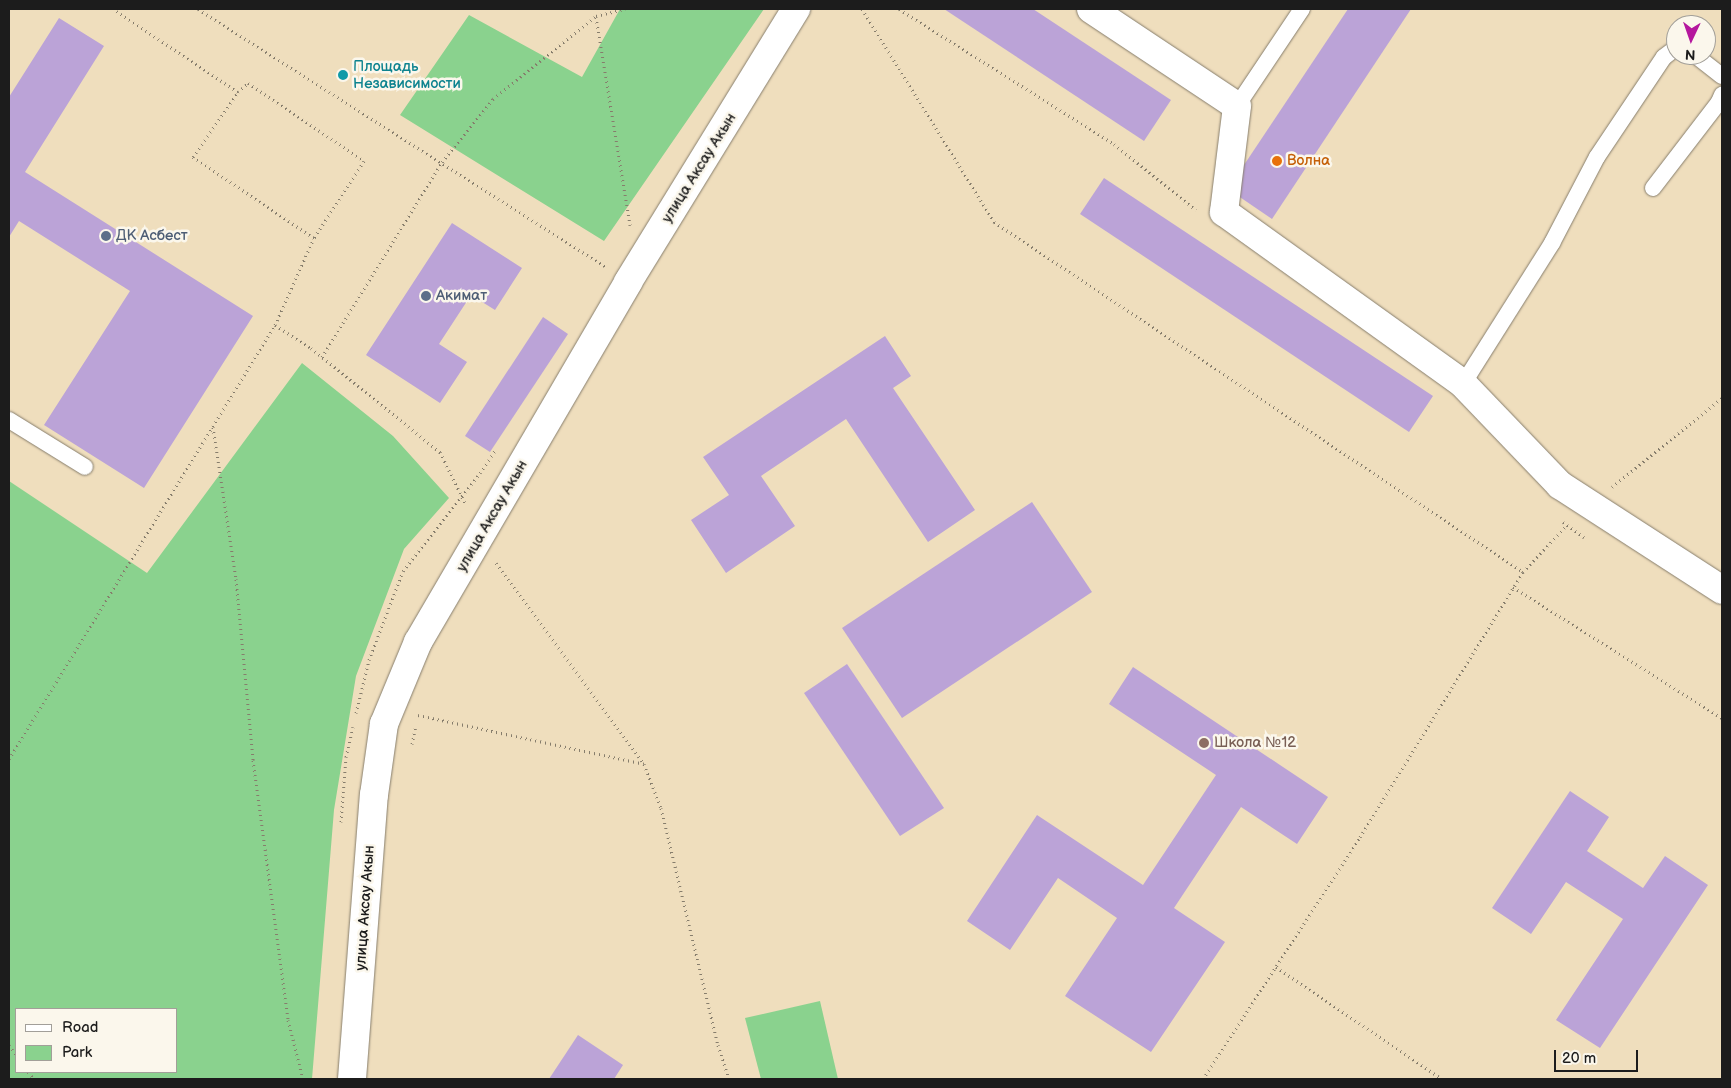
<!DOCTYPE html>
<html>
<head>
<meta charset="utf-8">
<style>
  body { margin:0 }
  #map { position:relative; width:1731px; height:1088px; overflow:hidden; background:#efdebd; font-family:"Balsamiq Sans",sans-serif }
  div>[style] { position:absolute }
  .green>* { inset:0; background:#8ad28e }
  .building>* { inset:0; background:#bba3d7 }
  .path>* { height:3px; margin-top:-1.5px; transform-origin:0; background:repeating-linear-gradient(90deg,#867d6c 0 1px,transparent 0 5px) }
  .roads { filter:drop-shadow(0 0 1px #867d6c) drop-shadow(0 0 1px #867d6c) }
  .service>* { height:16px; margin:-8px; padding:0 8px; transform-origin:8px; border-radius:8px; background:#fff }
  .minor>* { height:28px; margin:-14px; padding:0 14px; transform-origin:14px; border-radius:14px; background:#fff }
  .tertiary>* { height:28px; margin:-14px; padding:0 14px; transform-origin:14px; border-radius:14px; background:#fff }
  .dots>* { width:14px; height:14px; translate:-50% -50%; box-sizing:border-box; border:2px solid #fbf7ec; border-radius:50% }
  span { translate:-50% -50%; white-space:nowrap; text-align:center; line-height:1.15; -webkit-text-stroke:5px #fbf7ec; paint-order:stroke }
  .culture-label { font-size:15px; color:#0d838f }
  .left { translate:0 -50%; text-align:left }
  .food-label { font-size:15px; color:#c56008 }
  .street-label { font-size:15px; color:#1c1c1c }
  .service-label { font-size:15px; color:#4e5e75 }
  .education-label { font-size:15px; color:#785e54 }
  .frame { position:absolute; inset:0; border:10px solid #1c1c1c; pointer-events:none }
  .legend { position:absolute; left:15px; top:1008px; width:162px; height:65px; box-sizing:border-box; background:#fbf7ec; border:1px solid #a29f99; margin:0; padding:6px 9px; list-style:none; font-size:15px; color:#1c1c1c }
  .legend li { display:flex; align-items:center; gap:10px; height:25px }
  .legend b { width:25px; border:1px solid #a29f99 }
  .north { position:absolute; left:1666px; top:15px; width:50px; height:50px; box-sizing:border-box; background:#fbf7ec; border:1px solid #a29f99; border-radius:50%; rotate:183deg; font-size:14px; font-weight:700; line-height:20px; text-align:center; color:#1c1c1c }
  .north::after { content:''; display:block; margin:auto; width:18px; height:22px; background:#b5179e; clip-path:polygon(50% 0,100% 100%,50% 72%,0 100%) }
  .scale { position:absolute; left:1554px; top:1050px; width:84px; height:22px; box-sizing:border-box; border:2px solid #1c1c1c; border-top:0; padding-left:6px; font-size:15px; line-height:18px; white-space:nowrap; color:#1c1c1c; -webkit-text-stroke:4px #fbf7ec; paint-order:stroke }
</style>
</head>
<body>
<div id="map">
  <div class="green">
    <i style="clip-path:polygon(620px 9px,764px 9px,604px 241px,400px 115px,469px 15px,582px 77px)"></i>
    <i style="clip-path:polygon(evenodd,302px 363px,393px 436px,449px 498px,404px 549px,356px 676px,334px 810px,312px 1079px,9px 1079px,9px 481px,147px 573px,302px 363px,16px 1009px,176px 1009px,176px 1072px,16px 1072px,16px 1009px)"></i>
    <i style="clip-path:polygon(820px 1001px,838px 1079px,761px 1079px,745px 1018px)"></i>
  </div>
  <div class="building">
    <i style="clip-path:polygon(944px 9px,1033px 9px,1171px 100px,1144px 141px)"></i>
    <i style="clip-path:polygon(1348px 9px,1411px 9px,1272px 219px,1228px 189px)"></i>
    <i style="clip-path:polygon(59px 18px,104px 46px,25px 172px,253px 316px,144px 488px,44px 425px,130px 291px,19px 221px,9px 237px,9px 97px)"></i>
    <i style="clip-path:polygon(1104px 178px,1433px 396px,1409px 432px,1080px 214px)"></i>
    <i style="clip-path:polygon(452px 223px,522px 268px,495px 310px,471px 295px,439px 344px,467px 362px,440px 403px,366px 355px)"></i>
    <i style="clip-path:polygon(543px 317px,568px 334px,490px 452px,465px 436px)"></i>
    <i style="clip-path:polygon(885px 336px,911px 376px,893px 388px,975px 510px,928px 542px,846px 419px,761px 476px,795px 526px,726px 573px,691px 520px,729px 495px,703px 457px)"></i>
    <i style="clip-path:polygon(1032px 502px,1092px 592px,902px 718px,842px 628px)"></i>
    <i style="clip-path:polygon(847px 664px,944px 808px,900px 836px,804px 693px)"></i>
    <i style="clip-path:polygon(1133px 667px,1328px 797px,1297px 844px,1241px 807px,1174px 908px,1225px 942px,1151px 1052px,1065px 996px,1117px 918px,1058px 878px,1010px 950px,967px 921px,1037px 815px,1143px 885px,1216px 775px,1109px 704px)"></i>
    <i style="clip-path:polygon(1570px 791px,1609px 817px,1587px 851px,1643px 888px,1665px 856px,1708px 885px,1600px 1048px,1556px 1020px,1623px 919px,1566px 882px,1531px 934px,1492px 908px)"></i>
    <i style="clip-path:polygon(578px 1035px,623px 1065px,614px 1079px,549px 1079px)"></i>
  </div>
  <div class="path">
    <i style="left:198px;top:9px;width:483px;rotate:32.3deg"></i>
    <i style="left:862px;top:9px;width:251px;rotate:58.2deg"></i>
    <i style="left:994px;top:222px;width:634px;rotate:33.49deg"></i>
    <i style="left:899px;top:9px;width:254px;rotate:32.1deg"></i>
    <i style="left:1114px;top:144px;width:105px;rotate:38.8deg"></i>
    <i style="left:596px;top:17px;width:211px;rotate:80.7deg"></i>
    <i style="left:238px;top:92px;width:13px;rotate:-42deg"></i>
    <i style="left:248px;top:83px;width:140px;rotate:33.9deg"></i>
    <i style="left:364px;top:161px;width:92px;rotate:123deg"></i>
    <i style="left:275px;top:325px;width:43px;rotate:32.6deg"></i>
    <i style="left:311px;top:348px;width:166px;rotate:38.9deg"></i>
    <i style="left:440px;top:452px;width:59px;rotate:63.9deg"></i>
    <i style="left:322px;top:357px;width:229px;rotate:-58.4deg"></i>
    <i style="left:442px;top:162px;width:81px;rotate:-51deg"></i>
    <i style="left:493px;top:99px;width:132px;rotate:-38.9deg"></i>
    <i style="left:596px;top:16px;width:30px;rotate:-14deg"></i>
    <i style="left:213px;top:427px;width:154px;rotate:81.4deg"></i>
    <i style="left:236px;top:579px;width:182px;rotate:84.6deg"></i>
    <i style="left:253px;top:760px;width:262px;rotate:82.3deg"></i>
    <i style="left:288px;top:1020px;width:61px;rotate:75.7deg"></i>
    <i style="left:1612px;top:487px;width:141px;rotate:-39deg"></i>
    <i style="left:1563px;top:522px;width:26px;rotate:36deg"></i>
    <i style="left:496px;top:563px;width:250px;rotate:53.6deg"></i>
    <i style="left:1513px;top:587px;width:247px;rotate:32.1deg"></i>
    <i style="left:356px;top:713px;width:55px;rotate:-76.2deg"></i>
    <i style="left:369px;top:660px;width:95px;rotate:-69.1deg"></i>
    <i style="left:403px;top:571px;width:125px;rotate:-51.8deg"></i>
    <i style="left:480px;top:473px;width:27px;rotate:-56deg"></i>
    <i style="left:418px;top:715px;width:231px;rotate:12.2deg"></i>
    <i style="left:644px;top:764px;width:47px;rotate:68.9deg"></i>
    <i style="left:661px;top:808px;width:244px;rotate:76.5deg"></i>
    <i style="left:718px;top:1045px;width:36px;rotate:72deg"></i>
    <i style="left:412px;top:744px;width:19px;rotate:-78deg"></i>
    <i style="left:9px;top:759px;width:509px;rotate:-58.5deg"></i>
    <i style="left:275px;top:325px;width:95px;rotate:-65.9deg"></i>
    <i style="left:314px;top:238px;width:146px;rotate:-146.2deg"></i>
    <i style="left:193px;top:157px;width:79px;rotate:-55.3deg"></i>
    <i style="left:238px;top:92px;width:150px;rotate:-146.4deg"></i>
    <i style="left:341px;top:822px;width:65px;rotate:-85.6deg"></i>
    <i style="left:346px;top:757px;width:31px;rotate:-77deg"></i>
    <i style="left:1276px;top:967px;width:200px;rotate:34deg"></i>
    <i style="left:9px;top:1045px;width:12px;rotate:55deg"></i>
    <i style="left:28px;top:1072px;width:9px;rotate:49deg"></i>
    <i style="left:1203px;top:1079px;width:288px;rotate:-57deg"></i>
    <i style="left:1360px;top:837px;width:311px;rotate:-58.4deg"></i>
    <i style="left:1523px;top:572px;width:64px;rotate:-46.9deg"></i>
  </div>
  <div class="roads">
    <div class="service">
      <i style="left:1695px;top:55px;width:34px;rotate:38deg"></i>
      <i style="left:1237px;top:106px;width:117px;rotate:-56.2deg"></i>
      <i style="left:1653px;top:188px;width:108px;rotate:-52.5deg"></i>
      <i style="left:1719px;top:102px;width:8px;rotate:-67deg"></i>
      <i style="left:1463px;top:384px;width:167px;rotate:-57.7deg"></i>
      <i style="left:1552px;top:243px;width:97px;rotate:-62.4deg"></i>
      <i style="left:1597px;top:157px;width:120px;rotate:-56.2deg"></i>
      <i style="left:1664px;top:57px;width:15px;rotate:-37deg"></i>
      <i style="left:9px;top:420px;width:89px;rotate:31.7deg"></i>
    </div>
    <div class="minor">
      <i style="left:1091px;top:9px;width:175px;rotate:33.6deg"></i>
      <i style="left:1237px;top:106px;width:107px;rotate:97deg"></i>
      <i style="left:1224px;top:212px;width:294px;rotate:35.7deg"></i>
      <i style="left:1463px;top:384px;width:140px;rotate:46.2deg"></i>
      <i style="left:1560px;top:485px;width:193px;rotate:32.9deg"></i>
    </div>
    <div class="tertiary">
      <i style="left:352px;top:1079px;width:285px;rotate:-85.6deg"></i>
      <i style="left:374px;top:795px;width:72px;rotate:-82deg"></i>
      <i style="left:384px;top:724px;width:89px;rotate:-67.5deg"></i>
      <i style="left:418px;top:642px;width:417px;rotate:-59.7deg"></i>
      <i style="left:628px;top:282px;width:321px;rotate:-58.4deg"></i>
    </div>
  </div>
  <div class="dots">
    <i style="left:343px;top:75px;background:#0f9aa8"></i>
    <i style="left:1277px;top:161px;background:#e8710a"></i>
    <i style="left:106px;top:236px;background:#5c6f8a"></i>
    <i style="left:426px;top:296px;background:#5c6f8a"></i>
    <i style="left:1204px;top:743px;background:#8d6e63"></i>
  </div>
  <div class="culture-label">
    <span class="left" style="left:353px;top:75px">Площадь<br>Независимости</span>
  </div>
  <div class="food-label">
    <span class="left" style="left:1287px;top:161px">Волна</span>
  </div>
  <div class="street-label">
    <span style="left:699px;top:168px;rotate:-58deg">улица Аксау Акын</span>
    <span style="left:492px;top:516px;rotate:-60deg">улица Аксау Акын</span>
    <span style="left:365px;top:908px;rotate:-86deg">улица Аксау Акын</span>
  </div>
  <div class="service-label">
    <span class="left" style="left:116px;top:236px">ДК Асбест</span>
    <span class="left" style="left:436px;top:296px">Акимат</span>
  </div>
  <div class="education-label">
    <span class="left" style="left:1214px;top:743px">Школа №12</span>
  </div>
  <div class="frame"></div>
  <ul class="legend">
  <li><b style="height:6px;background:#fff"></b>Road</li>
  <li><b style="height:14px;background:#8ad28e"></b>Park</li>
  </ul>
  <div class="north">N</div>
  <div class="scale">20 m</div>
</div>
</body>
</html>
